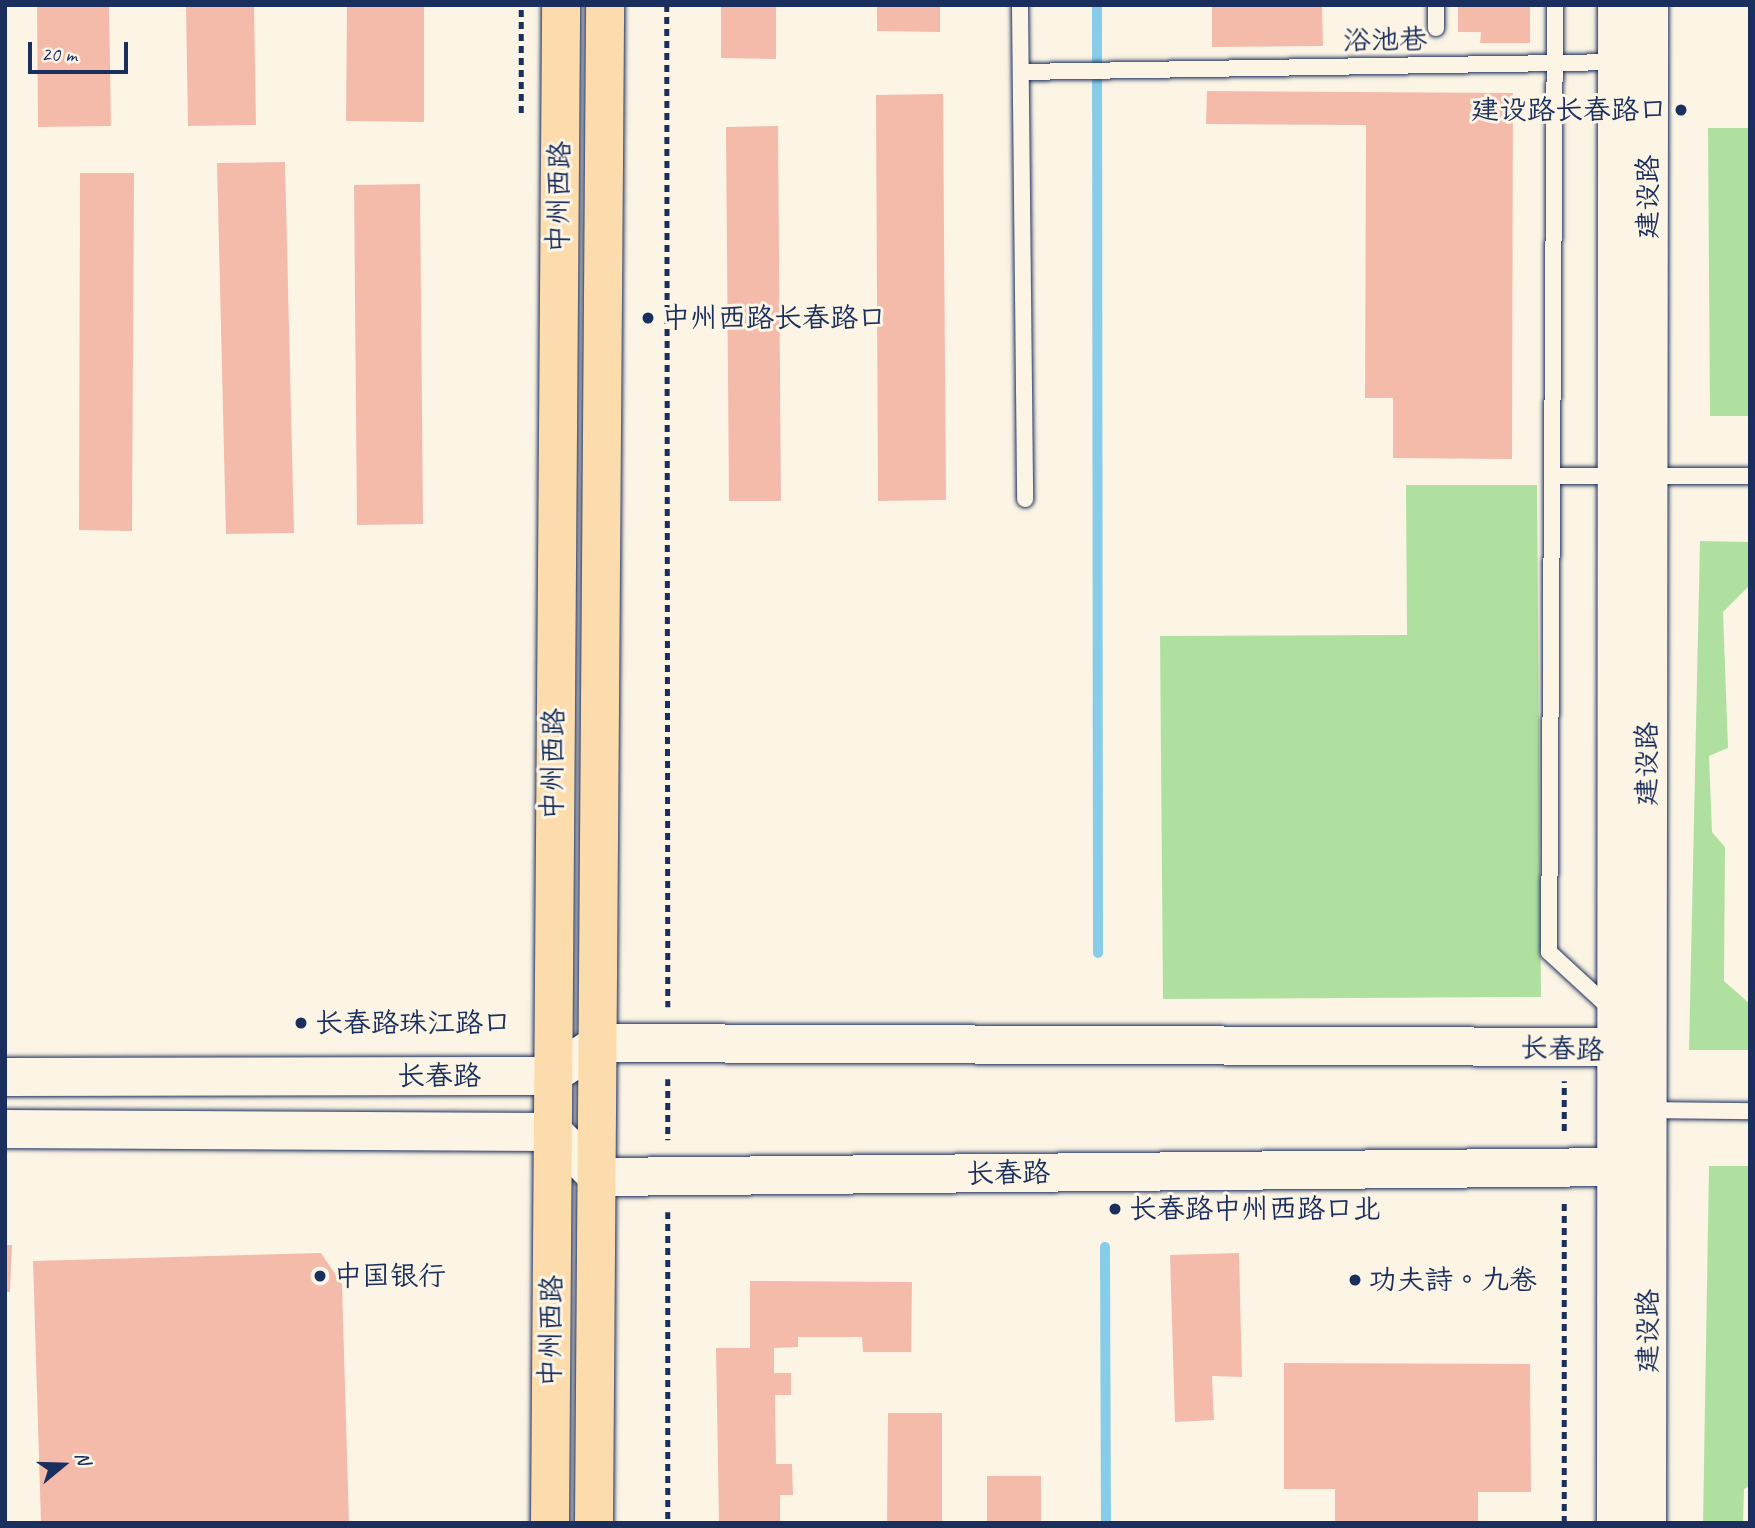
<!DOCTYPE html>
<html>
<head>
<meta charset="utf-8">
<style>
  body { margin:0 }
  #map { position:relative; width:1755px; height:1528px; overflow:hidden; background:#fcf5e5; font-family:Caveat,"LXGW WenKai TC",sans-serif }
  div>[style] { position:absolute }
  .green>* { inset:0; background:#b0e09f }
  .stream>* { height:10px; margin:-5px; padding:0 5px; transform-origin:5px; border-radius:5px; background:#87cce8 }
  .building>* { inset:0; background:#f4bbab }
  .path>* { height:4.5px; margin-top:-2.25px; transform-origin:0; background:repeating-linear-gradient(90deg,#1b2f5e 0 7px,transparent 0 12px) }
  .roads { filter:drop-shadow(0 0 2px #1b2f5e) drop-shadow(0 0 2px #1b2f5e) }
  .lane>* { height:16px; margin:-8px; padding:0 8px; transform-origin:8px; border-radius:8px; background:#fcf5e5 }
  .secondary>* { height:38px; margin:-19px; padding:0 19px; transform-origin:19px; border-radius:19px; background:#fcf5e5 }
  .primary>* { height:38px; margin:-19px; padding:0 19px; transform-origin:19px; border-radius:19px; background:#fcdcac }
  .dots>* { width:19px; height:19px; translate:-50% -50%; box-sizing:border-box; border:4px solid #fcf5e5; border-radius:50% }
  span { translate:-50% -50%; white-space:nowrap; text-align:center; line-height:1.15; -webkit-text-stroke:6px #fcf5e5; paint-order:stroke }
  .street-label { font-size:28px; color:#1b2f5e }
  .poi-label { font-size:28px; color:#1b2f5e }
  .right { translate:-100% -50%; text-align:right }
  .left { translate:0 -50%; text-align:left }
  .frame { position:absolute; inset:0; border:7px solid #1b2f5e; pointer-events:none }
  .north { position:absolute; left:28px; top:1430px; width:70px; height:70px; -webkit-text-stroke:5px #fcf5e5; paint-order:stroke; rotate:71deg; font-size:19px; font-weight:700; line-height:28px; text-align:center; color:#1b2f5e }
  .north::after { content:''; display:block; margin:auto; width:24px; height:32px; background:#1b2f5e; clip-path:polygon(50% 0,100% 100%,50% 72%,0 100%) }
  .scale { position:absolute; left:28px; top:42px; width:100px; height:32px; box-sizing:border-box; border:4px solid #1b2f5e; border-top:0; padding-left:9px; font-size:21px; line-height:24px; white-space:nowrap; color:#1b2f5e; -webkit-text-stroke:5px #fcf5e5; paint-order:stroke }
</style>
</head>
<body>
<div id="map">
  <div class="green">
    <i style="clip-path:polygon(1708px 128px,1750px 128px,1750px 416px,1710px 416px)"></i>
    <i style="clip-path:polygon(1406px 485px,1537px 485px,1541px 997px,1163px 999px,1160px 636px,1407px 635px)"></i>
    <i style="clip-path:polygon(1700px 541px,1750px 542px,1750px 585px,1723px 612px,1728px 748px,1709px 756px,1712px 832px,1725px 847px,1724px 981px,1750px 1004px,1750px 1050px,1689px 1050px)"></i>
    <i style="clip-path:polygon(1709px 1166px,1750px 1166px,1750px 1486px,1744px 1489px,1743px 1523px,1703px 1523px)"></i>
  </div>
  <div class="stream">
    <i style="left:1097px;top:5px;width:948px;rotate:89.94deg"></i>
    <i style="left:1105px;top:1247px;width:276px;rotate:89.8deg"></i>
  </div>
  <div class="building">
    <i style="clip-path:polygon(37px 5px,109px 5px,111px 126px,38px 127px)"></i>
    <i style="clip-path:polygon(186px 5px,254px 5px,256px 125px,188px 126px)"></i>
    <i style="clip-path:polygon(347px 5px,424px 5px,424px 122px,346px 121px)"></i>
    <i style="clip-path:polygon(721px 5px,776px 5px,776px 59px,721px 58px)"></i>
    <i style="clip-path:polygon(877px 5px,940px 5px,940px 32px,877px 31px)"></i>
    <i style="clip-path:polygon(1212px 5px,1322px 5px,1323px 46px,1212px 47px)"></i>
    <i style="clip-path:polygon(1458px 5px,1530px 5px,1530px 43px,1480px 43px,1481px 32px,1458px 32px)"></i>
    <i style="clip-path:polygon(1207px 91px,1513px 93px,1512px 459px,1393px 458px,1393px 398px,1365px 398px,1366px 125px,1206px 124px)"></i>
    <i style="clip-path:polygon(943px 94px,946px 500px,878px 501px,876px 95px)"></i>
    <i style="clip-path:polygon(778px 126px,781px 501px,729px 501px,726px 127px)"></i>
    <i style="clip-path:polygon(285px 162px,294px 533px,226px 534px,217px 163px)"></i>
    <i style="clip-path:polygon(80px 173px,134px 173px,132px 531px,79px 530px)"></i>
    <i style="clip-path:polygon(420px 184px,423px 524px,357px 525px,354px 185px)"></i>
    <i style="clip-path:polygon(5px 1245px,12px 1245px,10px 1292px,5px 1292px)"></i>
    <i style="clip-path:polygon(321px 1253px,342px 1284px,349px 1523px,41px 1523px,33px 1261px)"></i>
    <i style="clip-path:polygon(1239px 1253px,1242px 1377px,1212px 1376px,1214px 1420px,1175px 1422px,1170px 1255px)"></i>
    <i style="clip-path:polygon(750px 1281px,912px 1282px,911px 1352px,863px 1352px,862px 1337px,798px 1337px,798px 1347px,774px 1348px,774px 1373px,791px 1373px,791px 1395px,775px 1395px,776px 1464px,792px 1464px,793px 1495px,780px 1495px,780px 1523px,719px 1523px,716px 1348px,750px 1348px)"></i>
    <i style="clip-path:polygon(1284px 1363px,1530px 1364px,1531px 1492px,1478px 1492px,1478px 1523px,1335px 1523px,1335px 1489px,1284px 1489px)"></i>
    <i style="clip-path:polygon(888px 1413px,942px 1413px,942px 1523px,887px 1523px)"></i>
    <i style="clip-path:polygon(987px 1476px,1041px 1476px,1041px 1523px,987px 1523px)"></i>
  </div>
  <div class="path">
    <i style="left:667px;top:5px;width:1002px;rotate:89.94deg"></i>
    <i style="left:521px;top:113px;width:108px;rotate:-90deg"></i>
    <i style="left:668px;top:1079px;width:61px;rotate:90deg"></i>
    <i style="left:1564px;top:1131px;width:50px;rotate:-90deg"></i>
    <i style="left:668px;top:1212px;width:311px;rotate:90deg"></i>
    <i style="left:1564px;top:1523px;width:320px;rotate:-90deg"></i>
  </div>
  <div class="roads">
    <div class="lane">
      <i style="left:1020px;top:5px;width:494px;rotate:89.4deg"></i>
      <i style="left:1555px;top:5px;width:947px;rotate:90.36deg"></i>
      <i style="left:1549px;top:952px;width:87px;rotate:42.7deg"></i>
      <i style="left:1436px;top:28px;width:23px;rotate:-90deg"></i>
      <i style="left:1021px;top:72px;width:595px;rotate:-0.96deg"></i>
      <i style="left:1552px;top:476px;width:66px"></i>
      <i style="left:1647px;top:476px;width:103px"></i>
      <i style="left:1650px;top:1110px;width:100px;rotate:0.6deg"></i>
    </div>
    <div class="secondary">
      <i style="left:5px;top:1077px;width:545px;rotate:-0.11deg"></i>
      <i style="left:550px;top:1076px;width:60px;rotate:-33.4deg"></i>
      <i style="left:600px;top:1043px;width:1014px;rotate:0.23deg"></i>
      <i style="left:5px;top:1129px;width:548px;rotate:0.31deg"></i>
      <i style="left:553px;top:1132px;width:64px;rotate:45deg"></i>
      <i style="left:598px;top:1177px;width:1019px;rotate:-0.56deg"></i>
      <i style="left:1616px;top:1523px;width:1518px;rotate:-89.96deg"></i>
      <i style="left:1647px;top:1523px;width:1518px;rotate:-89.92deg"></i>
    </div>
    <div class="primary">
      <i style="left:550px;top:1523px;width:1518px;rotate:-89.58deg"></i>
      <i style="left:594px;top:1523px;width:1518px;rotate:-89.58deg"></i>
    </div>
  </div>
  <div class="dots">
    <i style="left:1681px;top:110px;background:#1b2f5e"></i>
    <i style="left:648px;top:318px;background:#1b2f5e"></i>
    <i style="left:301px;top:1023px;background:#1b2f5e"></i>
    <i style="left:1115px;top:1209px;background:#1b2f5e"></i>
    <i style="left:320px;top:1276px;background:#1b2f5e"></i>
    <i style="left:1355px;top:1280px;background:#1b2f5e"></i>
  </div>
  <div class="street-label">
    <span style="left:1385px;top:40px;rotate:-1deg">浴池巷</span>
    <span style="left:559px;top:197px;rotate:-89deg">中州西路</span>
    <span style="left:1648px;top:197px;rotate:-90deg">建设路</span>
    <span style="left:553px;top:764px;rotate:-89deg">中州西路</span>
    <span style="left:1647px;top:764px;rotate:-90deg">建设路</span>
    <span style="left:1562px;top:1049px;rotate:2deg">长春路</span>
    <span style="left:439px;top:1076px">长春路</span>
    <span style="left:1008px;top:1173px;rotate:-1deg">长春路</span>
    <span style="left:551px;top:1331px;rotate:-89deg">中州西路</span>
    <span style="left:1648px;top:1331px;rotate:-90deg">建设路</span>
  </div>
  <div class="poi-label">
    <span class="right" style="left:1667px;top:110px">建设路长春路口</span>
    <span class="left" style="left:662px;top:318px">中州西路长春路口</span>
    <span class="left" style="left:315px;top:1023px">长春路珠江路口</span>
    <span class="left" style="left:1129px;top:1209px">长春路中州西路口北</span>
    <span class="left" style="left:334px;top:1276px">中国银行</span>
    <span class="left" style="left:1369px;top:1280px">功夫詩。九卷</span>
  </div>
  <div class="frame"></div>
  <div class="north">N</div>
  <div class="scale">20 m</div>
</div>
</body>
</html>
